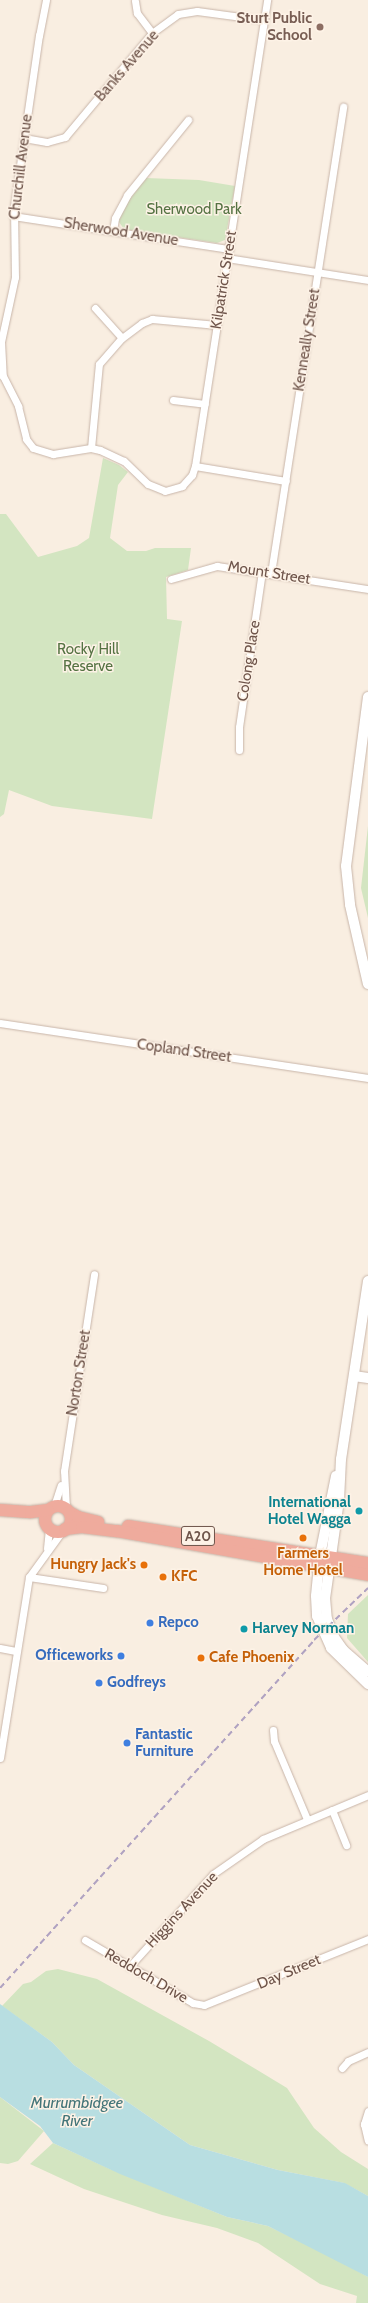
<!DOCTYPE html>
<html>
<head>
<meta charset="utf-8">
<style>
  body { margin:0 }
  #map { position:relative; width:368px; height:2303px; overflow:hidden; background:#f9eee1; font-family:Cabin,sans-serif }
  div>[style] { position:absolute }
  .green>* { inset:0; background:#d3e5c1 }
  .water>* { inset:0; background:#b8dee1 }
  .roads { filter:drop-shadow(0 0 1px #c8b5a9) drop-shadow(0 0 1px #c8b5a9) }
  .street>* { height:7px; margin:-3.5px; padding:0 3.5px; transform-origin:3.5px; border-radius:3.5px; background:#fff }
  .secondary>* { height:10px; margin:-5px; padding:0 5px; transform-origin:5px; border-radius:5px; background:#fff }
  .highway>* { height:12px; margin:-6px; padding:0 6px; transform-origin:6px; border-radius:6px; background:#efab9d }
  .highway>.ring { margin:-6px; padding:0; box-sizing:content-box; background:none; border:12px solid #efab9d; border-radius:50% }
  .rail>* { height:2px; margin-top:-1px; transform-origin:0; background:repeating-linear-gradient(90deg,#b0a2c1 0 6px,transparent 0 10px) }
  .dots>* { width:11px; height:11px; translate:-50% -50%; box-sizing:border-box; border:2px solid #fdf2e6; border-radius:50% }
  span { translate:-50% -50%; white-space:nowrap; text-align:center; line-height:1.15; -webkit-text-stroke:3px #fdf2e6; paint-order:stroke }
  .shield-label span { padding:1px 3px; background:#fdf2e6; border:1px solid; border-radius:3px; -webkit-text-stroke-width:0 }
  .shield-label { font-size:14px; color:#6e544a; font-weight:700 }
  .education-label { font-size:15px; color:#785e54; font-weight:700 }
  .right { translate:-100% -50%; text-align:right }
  .street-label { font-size:15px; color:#6e544a }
  .park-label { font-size:15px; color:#557343 }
  .culture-label { font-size:15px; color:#0d838f; font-weight:700 }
  .left { translate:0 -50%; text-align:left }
  .food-label { font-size:15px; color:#c56008; font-weight:700 }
  .shop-label { font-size:15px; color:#366cbe; font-weight:700 }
  .water-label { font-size:16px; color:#437579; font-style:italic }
</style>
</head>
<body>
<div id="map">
  <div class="green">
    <i style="clip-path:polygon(146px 178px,199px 180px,235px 186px,225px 240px,217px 243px,124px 229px,119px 222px,123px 208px)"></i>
    <i style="clip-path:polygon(103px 458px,119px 465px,128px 472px,118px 485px,110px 538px,127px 551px,146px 551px,155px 548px,191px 548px,188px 570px,166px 577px,167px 619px,182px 621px,152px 819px,52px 806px,9px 790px,4px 814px,0 817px,0 514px,6px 514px,38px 557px,77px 546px,89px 538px)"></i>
    <i style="clip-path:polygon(368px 826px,368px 918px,361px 888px)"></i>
    <i style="clip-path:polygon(368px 1595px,368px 1662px,347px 1638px,348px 1614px)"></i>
    <i style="clip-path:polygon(58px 1969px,97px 1979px,209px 2041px,287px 2088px,314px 2128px,341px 2152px,368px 2169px,368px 2196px,344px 2183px,278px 2170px,190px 2145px,74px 2065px,52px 2042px,2px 2006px,23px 1984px,31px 1982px,46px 1971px)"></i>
    <i style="clip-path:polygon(0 2097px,44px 2131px,18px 2161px,8px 2164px,0 2163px)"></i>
    <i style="clip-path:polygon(53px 2143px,110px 2169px,227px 2217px,268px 2226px,338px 2260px,368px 2277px,368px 2303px,356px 2303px,357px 2296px,320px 2284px,258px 2243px,217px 2228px,162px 2215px,84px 2189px,30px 2164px)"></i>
  </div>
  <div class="water">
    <i style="clip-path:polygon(0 2004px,52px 2042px,74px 2065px,190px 2145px,278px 2170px,345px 2183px,368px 2196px,368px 2277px,268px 2226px,227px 2217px,120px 2174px,53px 2143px,40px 2126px,0 2097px)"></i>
  </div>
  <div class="roads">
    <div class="street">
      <i style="left:46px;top:0;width:36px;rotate:101deg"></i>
      <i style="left:39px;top:35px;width:174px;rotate:98.3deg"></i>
      <i style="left:14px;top:207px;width:70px;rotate:89.2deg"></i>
      <i style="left:15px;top:277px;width:66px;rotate:102.2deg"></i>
      <i style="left:1px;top:342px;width:34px;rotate:87deg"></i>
      <i style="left:3px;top:376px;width:34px;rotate:63deg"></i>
      <i style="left:18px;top:406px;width:34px;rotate:76deg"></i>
      <i style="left:26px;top:439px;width:11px;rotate:52deg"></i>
      <i style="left:33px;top:448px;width:21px;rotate:17deg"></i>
      <i style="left:53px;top:454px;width:38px;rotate:-9deg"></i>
      <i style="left:91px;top:448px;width:9px;rotate:13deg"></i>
      <i style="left:100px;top:450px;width:26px;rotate:25deg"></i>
      <i style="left:124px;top:461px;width:33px;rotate:44deg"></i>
      <i style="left:148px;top:484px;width:18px;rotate:22deg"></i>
      <i style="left:165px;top:491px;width:18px;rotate:-16deg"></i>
      <i style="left:182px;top:486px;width:15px;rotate:-48deg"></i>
      <i style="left:192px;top:475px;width:9px;rotate:-72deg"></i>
      <i style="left:195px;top:466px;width:472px;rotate:-81.2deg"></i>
      <i style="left:135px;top:1px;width:12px;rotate:81deg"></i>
      <i style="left:137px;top:13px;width:25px;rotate:53deg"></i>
      <i style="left:24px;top:138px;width:23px;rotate:10deg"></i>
      <i style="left:47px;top:142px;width:19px;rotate:-16deg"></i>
      <i style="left:65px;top:137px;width:136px;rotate:-50.1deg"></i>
      <i style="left:152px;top:33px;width:32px;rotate:-36deg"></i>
      <i style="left:178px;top:14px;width:19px;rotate:-9deg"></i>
      <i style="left:197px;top:11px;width:68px;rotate:7.7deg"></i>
      <i style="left:13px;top:216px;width:219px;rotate:8.7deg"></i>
      <i style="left:113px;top:231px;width:13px;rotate:-81deg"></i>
      <i style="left:115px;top:218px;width:26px;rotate:-62deg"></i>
      <i style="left:127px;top:195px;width:97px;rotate:-50.9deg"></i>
      <i style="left:227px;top:258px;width:143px;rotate:8.9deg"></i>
      <i style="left:95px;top:308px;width:40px;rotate:48deg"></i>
      <i style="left:173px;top:400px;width:32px;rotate:7deg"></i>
      <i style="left:91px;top:448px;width:84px;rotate:-84.6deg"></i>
      <i style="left:99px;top:364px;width:35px;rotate:-49deg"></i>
      <i style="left:122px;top:338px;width:25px;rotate:-37deg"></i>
      <i style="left:142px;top:323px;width:11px;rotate:-22deg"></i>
      <i style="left:152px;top:319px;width:65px;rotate:5.3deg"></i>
      <i style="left:195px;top:466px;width:92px;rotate:9.4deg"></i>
      <i style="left:271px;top:573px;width:472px;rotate:-81.2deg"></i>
      <i style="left:171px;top:579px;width:48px;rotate:-15.8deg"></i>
      <i style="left:217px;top:566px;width:153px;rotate:8.7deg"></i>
      <i style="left:239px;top:750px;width:23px;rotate:-90deg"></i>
      <i style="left:239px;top:727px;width:157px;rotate:-81.6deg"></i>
      <i style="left:0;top:1023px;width:372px;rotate:8.5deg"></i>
      <i style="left:54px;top:1506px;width:22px;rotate:-72deg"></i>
      <i style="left:66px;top:1508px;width:37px;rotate:-93deg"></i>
      <i style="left:64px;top:1471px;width:199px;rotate:-81.3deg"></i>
      <i style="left:47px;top:1548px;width:20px;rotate:-84deg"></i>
      <i style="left:29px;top:1577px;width:75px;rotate:8.5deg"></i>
      <i style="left:0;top:1648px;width:16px;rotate:11deg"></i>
      <i style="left:273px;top:1730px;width:11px;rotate:85deg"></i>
      <i style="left:274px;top:1741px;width:85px;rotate:67.1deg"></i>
      <i style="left:0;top:1758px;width:183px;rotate:-80.9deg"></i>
      <i style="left:29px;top:1577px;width:58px;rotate:-54.1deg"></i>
      <i style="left:332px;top:1810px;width:38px;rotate:68deg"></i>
      <i style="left:85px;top:1940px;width:125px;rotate:30.3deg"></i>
      <i style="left:193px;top:2003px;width:11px;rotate:10deg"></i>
      <i style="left:204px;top:2005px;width:177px;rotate:-21.9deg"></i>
      <i style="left:129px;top:1967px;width:125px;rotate:-47.9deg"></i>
      <i style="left:213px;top:1874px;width:61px;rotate:-35deg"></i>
      <i style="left:263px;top:1839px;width:114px;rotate:-22.7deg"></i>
      <i style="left:342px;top:2068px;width:9px;rotate:-49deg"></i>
      <i style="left:348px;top:2061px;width:22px;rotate:-24deg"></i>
      <i style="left:368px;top:2111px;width:14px;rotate:107deg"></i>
      <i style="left:364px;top:2124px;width:17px;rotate:77deg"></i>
    </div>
    <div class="secondary">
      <i style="left:368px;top:697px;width:170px;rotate:97.4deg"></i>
      <i style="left:346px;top:866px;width:39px;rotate:84deg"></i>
      <i style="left:350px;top:905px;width:81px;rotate:77.2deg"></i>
      <i style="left:368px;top:1281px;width:180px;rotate:98.6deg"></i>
      <i style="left:341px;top:1459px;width:41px;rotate:92.8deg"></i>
      <i style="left:339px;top:1500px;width:99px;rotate:98.1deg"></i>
      <i style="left:325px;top:1598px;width:21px;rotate:85deg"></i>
      <i style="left:327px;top:1619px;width:19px;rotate:69deg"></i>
      <i style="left:334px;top:1637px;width:16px;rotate:55deg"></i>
      <i style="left:343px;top:1650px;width:33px;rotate:41deg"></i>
      <i style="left:354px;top:1376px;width:14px;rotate:8deg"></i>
      <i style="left:336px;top:1476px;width:81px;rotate:101.4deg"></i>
      <i style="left:320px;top:1555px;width:41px;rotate:95.6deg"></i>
      <i style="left:316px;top:1596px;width:20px;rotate:87deg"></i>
      <i style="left:317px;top:1616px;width:35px;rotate:66deg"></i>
      <i style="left:331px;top:1648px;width:52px;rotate:44.2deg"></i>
    </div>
    <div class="highway">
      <i class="ring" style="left:45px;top:1506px;width:14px;height:14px"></i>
      <i style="left:0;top:1510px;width:31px;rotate:4deg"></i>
      <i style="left:31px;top:1512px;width:17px;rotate:-7deg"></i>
      <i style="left:69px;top:1512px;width:10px;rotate:29deg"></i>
      <i style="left:78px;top:1517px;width:21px;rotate:14deg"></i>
      <i style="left:128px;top:1526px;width:243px;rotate:8.8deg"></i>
      <i style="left:65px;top:1529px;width:17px;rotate:-7deg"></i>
      <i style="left:82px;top:1527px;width:35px;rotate:7deg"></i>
      <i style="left:117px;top:1531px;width:255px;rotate:9.9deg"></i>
    </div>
  </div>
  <div class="rail">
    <i style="left:0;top:1988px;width:469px;rotate:-47.9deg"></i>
    <i style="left:314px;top:1640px;width:75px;rotate:-43.9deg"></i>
  </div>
  <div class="dots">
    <i style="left:320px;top:27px;background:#8d6e63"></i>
    <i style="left:359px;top:1511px;background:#0f9aa8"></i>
    <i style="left:303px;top:1538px;background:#e8710a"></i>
    <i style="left:144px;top:1565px;background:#e8710a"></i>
    <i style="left:163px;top:1577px;background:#e8710a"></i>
    <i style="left:150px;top:1623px;background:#3f7fe0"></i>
    <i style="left:244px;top:1629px;background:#0f9aa8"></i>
    <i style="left:121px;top:1656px;background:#3f7fe0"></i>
    <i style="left:201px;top:1658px;background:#e8710a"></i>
    <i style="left:99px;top:1683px;background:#3f7fe0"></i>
    <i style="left:127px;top:1743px;background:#3f7fe0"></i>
  </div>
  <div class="shield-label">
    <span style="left:198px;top:1536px">A20</span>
  </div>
  <div class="education-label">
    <span class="right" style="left:312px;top:27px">Sturt Public<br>School</span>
  </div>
  <div class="street-label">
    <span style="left:127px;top:66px;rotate:-49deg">Banks Avenue</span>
    <span style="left:21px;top:167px;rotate:-83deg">Churchill Avenue</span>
    <span style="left:121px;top:232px;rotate:9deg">Sherwood Avenue</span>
    <span style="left:224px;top:280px;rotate:-81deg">Kilpatrick Street</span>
    <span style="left:307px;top:340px;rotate:-81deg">Kenneally Street</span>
    <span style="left:269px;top:573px;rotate:9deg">Mount Street</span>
    <span style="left:249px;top:661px;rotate:-81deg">Colong Place</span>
    <span style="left:184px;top:1051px;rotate:8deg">Copland Street</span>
    <span style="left:79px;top:1373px;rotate:-81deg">Norton Street</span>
    <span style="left:182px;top:1910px;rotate:-47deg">Higgins Avenue</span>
    <span style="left:289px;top:1972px;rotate:-23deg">Day Street</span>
    <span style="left:146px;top:1976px;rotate:30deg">Reddoch Drive</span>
  </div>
  <div class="park-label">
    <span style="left:194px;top:210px">Sherwood Park</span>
    <span style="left:88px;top:658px">Rocky Hill<br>Reserve</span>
  </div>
  <div class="culture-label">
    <span class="right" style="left:351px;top:1511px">International<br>Hotel Wagga</span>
    <span class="left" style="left:252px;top:1629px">Harvey Norman</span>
  </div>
  <div class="food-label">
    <span style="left:303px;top:1562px">Farmers<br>Home Hotel</span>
    <span class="right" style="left:136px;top:1565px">Hungry Jack's</span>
    <span class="left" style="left:171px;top:1577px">KFC</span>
    <span class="left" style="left:209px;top:1658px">Cafe Phoenix</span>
  </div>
  <div class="shop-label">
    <span class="left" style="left:158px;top:1623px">Repco</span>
    <span class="right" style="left:113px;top:1656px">Officeworks</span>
    <span class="left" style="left:107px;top:1683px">Godfreys</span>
    <span class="left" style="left:135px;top:1743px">Fantastic<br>Furniture</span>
  </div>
  <div class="water-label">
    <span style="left:77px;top:2112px">Murrumbidgee<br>River</span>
  </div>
</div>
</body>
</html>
